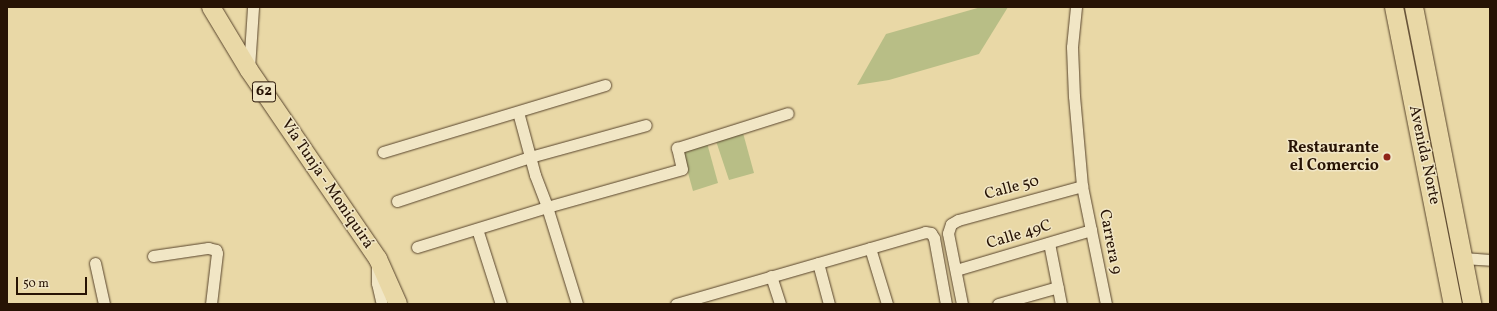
<!DOCTYPE html>
<html>
<head>
<meta charset="utf-8">
<style>
  body { margin:0 }
  #map { position:relative; width:1497px; height:311px; overflow:hidden; background:#e9d8a6; font-family:Vollkorn,serif }
  div>[style] { position:absolute }
  .green>* { inset:0; background:#b8be86 }
  .roads { filter:drop-shadow(0 0 1px #58442c) drop-shadow(0 0 1px #58442c) }
  .street>* { height:11px; margin:-5.5px; padding:0 5.5px; transform-origin:5.5px; border-radius:5.5px; background:#f1e6c5 }
  .primary>* { height:18px; margin:-9px; padding:0 9px; transform-origin:9px; border-radius:9px; background:#e9d8a6 }
  .dots>* { width:11px; height:11px; translate:-50% -50%; box-sizing:border-box; border:2px solid #f1e6c5; border-radius:50% }
  span { translate:-50% -50%; white-space:nowrap; text-align:center; line-height:1.15; -webkit-text-stroke:3px #f1e6c5; paint-order:stroke }
  .shield-label span { padding:1px 3px; background:#f1e6c5; border:1px solid; border-radius:3px; -webkit-text-stroke-width:0 }
  .shield-label { font-size:15px; color:#271304; font-weight:700 }
  .poi-label { font-size:16px; color:#271304; font-weight:700 }
  .right { translate:-100% -50%; text-align:right }
  .street-label { font-size:16px; color:#271304 }
  .frame { position:absolute; inset:0; border:8px solid #271304; pointer-events:none }
  .scale { position:absolute; left:16px; top:277px; width:71px; height:18px; box-sizing:border-box; border:2px solid #271304; border-top:0; padding-left:5px; font-size:12px; line-height:14px; white-space:nowrap; color:#271304; -webkit-text-stroke:3px #f1e6c5; paint-order:stroke }
</style>
</head>
<body>
<div id="map">
  <div class="green">
    <i style="clip-path:polygon(981px 7px,1008px 7px,979px 54px,889px 80px,857px 85px,886px 34px)"></i>
    <i style="clip-path:polygon(743px 133px,754px 173px,729px 180px,716px 141px)"></i>
    <i style="clip-path:polygon(707px 143px,718px 183px,693px 191px,682px 151px)"></i>
  </div>
  <div class="roads">
    <div class="street">
      <i style="left:1076px;top:7px;width:40px;rotate:95.7deg"></i>
      <i style="left:1072px;top:47px;width:49px;rotate:87.7deg"></i>
      <i style="left:1074px;top:96px;width:90px;rotate:84.9deg"></i>
      <i style="left:1082px;top:186px;width:120px;rotate:78.5deg"></i>
      <i style="left:249px;top:68px;width:61px;rotate:-86.2deg"></i>
      <i style="left:518px;top:112px;width:65px;rotate:74.9deg"></i>
      <i style="left:535px;top:175px;width:34px;rotate:69deg"></i>
      <i style="left:547px;top:207px;width:102px;rotate:72.8deg"></i>
      <i style="left:383px;top:152px;width:232px;rotate:-16.8deg"></i>
      <i style="left:397px;top:201px;width:140px;rotate:-18.3deg"></i>
      <i style="left:530px;top:157px;width:120px;rotate:-15.4deg"></i>
      <i style="left:477px;top:229px;width:79px;rotate:72.3deg"></i>
      <i style="left:1049px;top:243px;width:62px;rotate:78.9deg"></i>
      <i style="left:417px;top:247px;width:136px;rotate:-17.1deg"></i>
      <i style="left:547px;top:207px;width:140px;rotate:-15.7deg"></i>
      <i style="left:682px;top:169px;width:22px;rotate:-103deg"></i>
      <i style="left:677px;top:148px;width:116px;rotate:-17.5deg"></i>
      <i style="left:870px;top:248px;width:59px;rotate:73.1deg"></i>
      <i style="left:153px;top:256px;width:56px;rotate:-8.3deg"></i>
      <i style="left:208px;top:248px;width:8px;rotate:14deg"></i>
      <i style="left:216px;top:250px;width:3px;rotate:72deg"></i>
      <i style="left:217px;top:253px;width:51px;rotate:96.7deg"></i>
      <i style="left:1463px;top:258px;width:27px;rotate:4deg"></i>
      <i style="left:95px;top:263px;width:42px;rotate:77.6deg"></i>
      <i style="left:818px;top:263px;width:42px;rotate:75deg"></i>
      <i style="left:377px;top:265px;width:18px;rotate:90deg"></i>
      <i style="left:377px;top:283px;width:22px;rotate:77deg"></i>
      <i style="left:956px;top:270px;width:141px;rotate:-16.5deg"></i>
      <i style="left:771px;top:276px;width:29px;rotate:72deg"></i>
      <i style="left:676px;top:304px;width:259px;rotate:-16.1deg"></i>
      <i style="left:925px;top:232px;width:6px;rotate:9deg"></i>
      <i style="left:931px;top:233px;width:6px;rotate:59deg"></i>
      <i style="left:934px;top:238px;width:67px;rotate:79.7deg"></i>
      <i style="left:962px;top:304px;width:72px;rotate:-101.2deg"></i>
      <i style="left:948px;top:233px;width:9px;rotate:-72deg"></i>
      <i style="left:951px;top:224px;width:8px;rotate:-30deg"></i>
      <i style="left:958px;top:220px;width:129px;rotate:-15.3deg"></i>
      <i style="left:998px;top:304px;width:62px;rotate:-15.8deg"></i>
    </div>
    <div class="primary">
      <i style="left:211px;top:7px;width:74px;rotate:58.9deg"></i>
      <i style="left:249px;top:70px;width:229px;rotate:55.7deg"></i>
      <i style="left:378px;top:259px;width:49px;rotate:66deg"></i>
      <i style="left:1394px;top:7px;width:303px;rotate:78.8deg"></i>
      <i style="left:1414px;top:7px;width:303px;rotate:78.9deg"></i>
    </div>
  </div>
  <div class="dots">
    <i style="left:1387px;top:157px;background:#8f2418"></i>
  </div>
  <div class="shield-label">
    <span style="left:264px;top:92px">62</span>
  </div>
  <div class="poi-label">
    <span class="right" style="left:1379px;top:157px">Restaurante<br>el Comercio</span>
  </div>
  <div class="street-label">
    <span style="left:1424px;top:155px;rotate:78deg">Avenida Norte</span>
    <span style="left:327px;top:184px;rotate:56deg">Vía Tunja - Moniquirá</span>
    <span style="left:1012px;top:188px;rotate:-15deg">Calle 50</span>
    <span style="left:1019px;top:235px;rotate:-17deg">Calle 49C</span>
    <span style="left:1110px;top:242px;rotate:79deg">Carrera 9</span>
  </div>
  <div class="frame"></div>
  <div class="scale">50 m</div>
</div>
</body>
</html>
